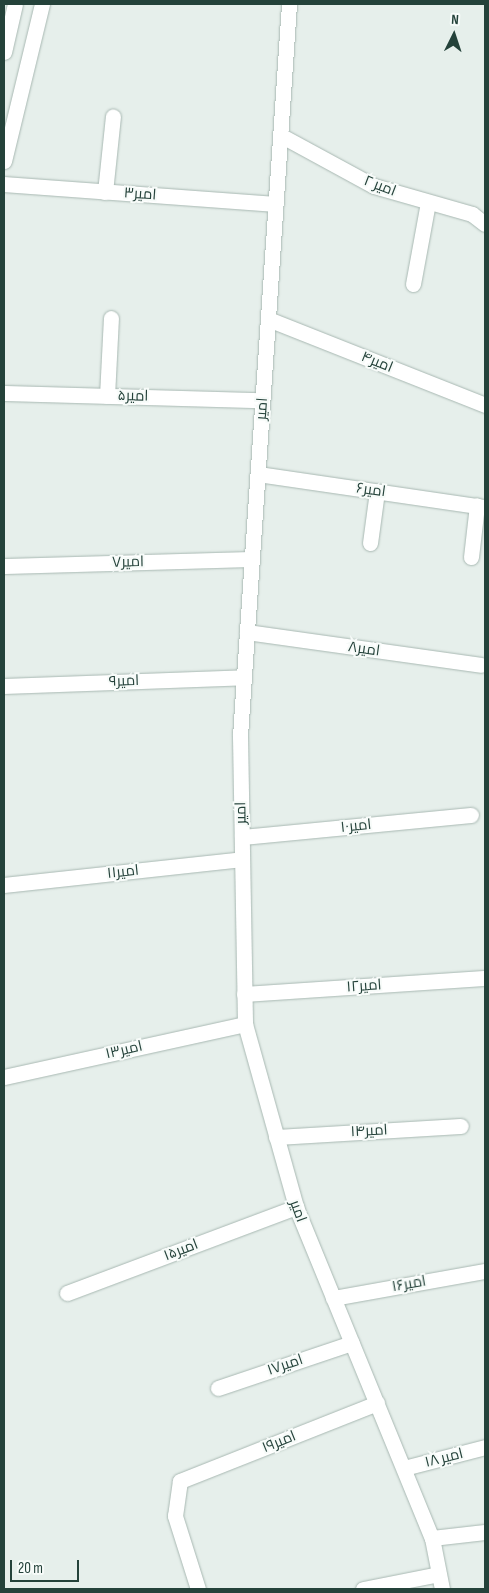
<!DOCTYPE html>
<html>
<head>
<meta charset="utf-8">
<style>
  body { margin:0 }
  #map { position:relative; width:489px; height:1593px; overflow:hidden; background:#e6efeb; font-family:"Sofia Sans Condensed",Cairo,sans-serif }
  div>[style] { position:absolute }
  .roads { filter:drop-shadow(0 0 1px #a8b8b2) drop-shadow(0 0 1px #a8b8b2) }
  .street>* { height:15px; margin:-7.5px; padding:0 7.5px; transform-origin:7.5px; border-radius:7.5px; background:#fff }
  .secondary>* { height:15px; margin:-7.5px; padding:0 7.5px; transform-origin:7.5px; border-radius:7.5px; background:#fff }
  span { translate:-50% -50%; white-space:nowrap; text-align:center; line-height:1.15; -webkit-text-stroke:4px #f7fbf9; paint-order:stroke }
  .street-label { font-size:15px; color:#24423a }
  .frame { position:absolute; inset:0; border:5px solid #24423a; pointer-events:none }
  .north { position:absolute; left:429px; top:10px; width:50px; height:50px; -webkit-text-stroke:4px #f7fbf9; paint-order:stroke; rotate:4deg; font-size:14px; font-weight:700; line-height:20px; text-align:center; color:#24423a }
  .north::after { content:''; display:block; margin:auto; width:18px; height:22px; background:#24423a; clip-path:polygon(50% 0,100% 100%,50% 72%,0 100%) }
  .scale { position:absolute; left:10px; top:1560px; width:69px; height:22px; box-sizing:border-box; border:2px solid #24423a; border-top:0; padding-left:6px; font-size:15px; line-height:18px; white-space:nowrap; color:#24423a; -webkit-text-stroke:4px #f7fbf9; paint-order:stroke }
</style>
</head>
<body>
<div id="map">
  <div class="roads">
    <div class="street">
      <i style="left:280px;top:135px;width:107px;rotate:28.5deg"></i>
      <i style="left:374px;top:186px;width:102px;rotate:15.9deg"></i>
      <i style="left:472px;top:214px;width:16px;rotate:38deg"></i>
      <i style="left:4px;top:184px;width:272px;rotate:4.2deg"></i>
      <i style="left:105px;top:192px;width:76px;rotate:-84deg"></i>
      <i style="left:413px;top:284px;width:83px;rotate:-79.6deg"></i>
      <i style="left:268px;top:319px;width:233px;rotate:21.6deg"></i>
      <i style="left:4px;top:393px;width:258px;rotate:1.6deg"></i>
      <i style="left:107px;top:396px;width:78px;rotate:-87.1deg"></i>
      <i style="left:258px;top:474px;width:229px;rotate:8.3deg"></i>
      <i style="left:370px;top:543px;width:52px;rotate:-82.3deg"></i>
      <i style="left:471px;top:557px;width:52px;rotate:-83.4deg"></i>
      <i style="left:4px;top:566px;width:248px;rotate:-1.6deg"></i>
      <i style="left:247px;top:632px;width:236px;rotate:8deg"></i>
      <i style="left:4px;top:686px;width:240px;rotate:-2.1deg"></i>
      <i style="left:242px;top:837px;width:230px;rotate:-5.5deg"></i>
      <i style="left:4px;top:885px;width:239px;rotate:-6.2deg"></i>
      <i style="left:244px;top:994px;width:240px;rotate:-3.8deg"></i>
      <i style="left:4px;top:1077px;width:247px;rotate:-12.4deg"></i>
      <i style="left:276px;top:1137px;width:185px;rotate:-3.4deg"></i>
      <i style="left:67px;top:1293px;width:245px;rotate:-20.6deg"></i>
      <i style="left:333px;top:1298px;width:154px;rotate:-10.1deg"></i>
      <i style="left:218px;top:1388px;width:141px;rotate:-18.6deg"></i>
      <i style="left:404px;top:1468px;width:84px;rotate:-14.5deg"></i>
      <i style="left:432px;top:1538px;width:53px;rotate:-6.5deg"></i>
      <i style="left:198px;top:1589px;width:77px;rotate:-107.5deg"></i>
      <i style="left:175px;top:1516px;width:35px;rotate:-82deg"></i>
      <i style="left:180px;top:1481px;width:212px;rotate:-21.6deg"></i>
      <i style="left:363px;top:1589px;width:77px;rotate:-11.2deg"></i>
    </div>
    <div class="secondary">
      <i style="left:289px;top:4px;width:734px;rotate:93.83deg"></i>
      <i style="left:240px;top:736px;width:288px;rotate:89deg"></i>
      <i style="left:245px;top:1024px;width:190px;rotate:74.4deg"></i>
      <i style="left:296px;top:1207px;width:358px;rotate:67.7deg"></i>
      <i style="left:432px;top:1538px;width:52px;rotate:78.9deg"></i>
      <i style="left:4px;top:52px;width:49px;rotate:-77.1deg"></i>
      <i style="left:4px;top:161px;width:162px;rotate:-76.4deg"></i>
    </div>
  </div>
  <div class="street-label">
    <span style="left:380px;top:186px;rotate:21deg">امیر ۲</span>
    <span style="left:140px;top:194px;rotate:4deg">امیر۳</span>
    <span style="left:377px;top:362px;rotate:22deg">امیر۴</span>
    <span style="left:133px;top:396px;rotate:1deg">امیر۵</span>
    <span style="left:262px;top:409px;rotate:-86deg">امیر</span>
    <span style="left:371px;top:490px;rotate:8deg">امیر۶</span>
    <span style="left:128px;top:562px;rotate:-1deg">امیر۷</span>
    <span style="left:364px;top:649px;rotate:8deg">امیر۸</span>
    <span style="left:124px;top:681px;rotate:-2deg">امیر۹</span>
    <span style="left:241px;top:813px;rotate:-91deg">امیر</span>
    <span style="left:356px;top:826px;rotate:-6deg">امیر۱۰</span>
    <span style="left:123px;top:872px;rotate:-6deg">امیر۱۱</span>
    <span style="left:364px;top:986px;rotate:-4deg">امیر۱۲</span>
    <span style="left:124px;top:1050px;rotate:-13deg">امیر۱۳</span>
    <span style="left:369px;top:1131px;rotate:-3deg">امیر۱۴</span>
    <span style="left:298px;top:1211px;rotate:70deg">امیر</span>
    <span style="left:181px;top:1250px;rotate:-21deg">امیر۱۵</span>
    <span style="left:409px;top:1284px;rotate:-10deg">امیر۱۶</span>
    <span style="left:285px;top:1365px;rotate:-19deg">امیر۱۷</span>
    <span style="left:279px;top:1442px;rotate:-22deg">امیر۱۹</span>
    <span style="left:444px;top:1458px;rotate:-14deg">امیر ۱۸</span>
  </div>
  <div class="frame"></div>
  <div class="north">N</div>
  <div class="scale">20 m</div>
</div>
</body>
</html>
